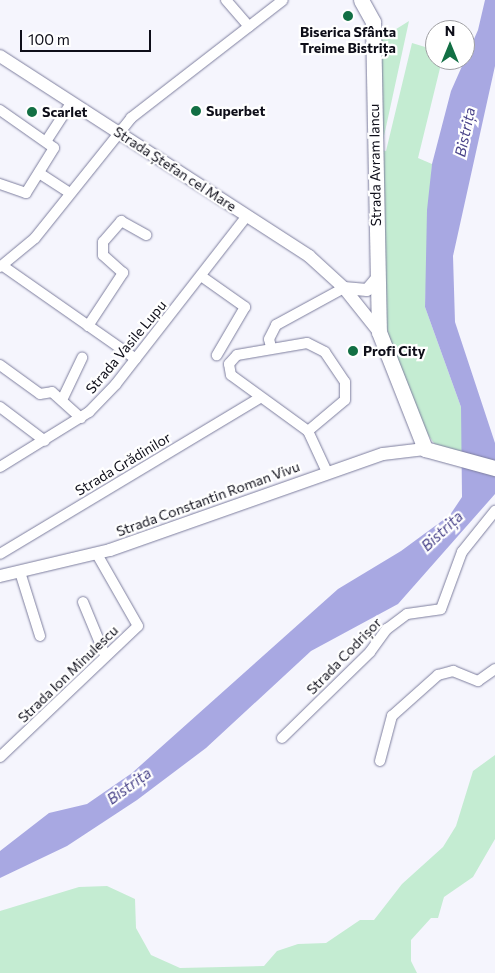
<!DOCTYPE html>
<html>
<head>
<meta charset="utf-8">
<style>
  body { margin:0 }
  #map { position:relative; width:495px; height:973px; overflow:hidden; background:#f5f5fd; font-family:Commissioner,sans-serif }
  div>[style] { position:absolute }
  .green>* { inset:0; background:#c4ecd2 }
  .water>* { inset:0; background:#a8a8e2 }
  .roads { filter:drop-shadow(0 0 1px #7d7e9e) drop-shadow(0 0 1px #7d7e9e) }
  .minor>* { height:10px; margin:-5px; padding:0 5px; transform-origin:5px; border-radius:5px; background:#fff }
  .tertiary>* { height:12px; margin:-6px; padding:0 6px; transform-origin:6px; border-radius:6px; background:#fff }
  .secondary>* { height:15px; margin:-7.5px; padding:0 7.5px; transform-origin:7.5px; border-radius:7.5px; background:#fff }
  .dots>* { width:14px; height:14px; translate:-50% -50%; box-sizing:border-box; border:2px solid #fff; border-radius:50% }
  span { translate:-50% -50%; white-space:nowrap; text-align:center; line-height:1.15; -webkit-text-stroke:4.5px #fff; paint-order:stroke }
  .poi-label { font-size:14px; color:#0e0e19; font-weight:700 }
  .left { translate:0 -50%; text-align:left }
  .street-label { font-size:14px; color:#0e0e19 }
  .water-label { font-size:15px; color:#494389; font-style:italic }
  .north { position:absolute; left:425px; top:20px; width:50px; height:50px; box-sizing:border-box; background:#fff; border:1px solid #9f9fa3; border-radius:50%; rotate:0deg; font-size:14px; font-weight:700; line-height:20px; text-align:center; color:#0e0e19 }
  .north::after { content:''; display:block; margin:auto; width:18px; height:22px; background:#126f44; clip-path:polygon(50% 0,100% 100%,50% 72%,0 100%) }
  .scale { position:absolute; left:20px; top:30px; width:131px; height:22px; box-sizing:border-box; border:2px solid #0e0e19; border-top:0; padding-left:6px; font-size:15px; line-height:18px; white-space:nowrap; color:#0e0e19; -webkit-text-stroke:4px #fff; paint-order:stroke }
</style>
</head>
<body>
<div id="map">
  <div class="green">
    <i style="clip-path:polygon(409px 21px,381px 150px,386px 151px,412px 43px,435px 50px,435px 60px,442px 60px,418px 158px,432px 164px,425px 307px,461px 407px,465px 454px,436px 446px,426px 432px,389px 340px,385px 316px,377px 41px)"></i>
    <i style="clip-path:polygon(495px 755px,495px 839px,473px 877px,444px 897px,438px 918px,431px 918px,411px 940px,411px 961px,417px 973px,0 973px,0 911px,79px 887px,107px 886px,135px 899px,136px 928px,151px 955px,180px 968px,264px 966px,277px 951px,298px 944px,326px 943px,360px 920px,374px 920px,402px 884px,443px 847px,456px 826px,473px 771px)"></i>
  </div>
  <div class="water">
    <i style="clip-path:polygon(485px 0,495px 0,495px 66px,453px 256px,455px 322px,495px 443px,495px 494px,398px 604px,311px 651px,206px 748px,137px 800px,67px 846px,0 878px,0 851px,49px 813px,87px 804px,132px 773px,338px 589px,401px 551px,450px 515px,462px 497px,461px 407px,425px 307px,427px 210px,432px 164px,451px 91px,478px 30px)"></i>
  </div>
  <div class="roads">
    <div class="minor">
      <i style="left:226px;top:0;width:35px;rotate:49deg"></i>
      <i style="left:0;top:110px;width:66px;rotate:35.1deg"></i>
      <i style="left:54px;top:148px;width:53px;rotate:121.9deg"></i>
      <i style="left:26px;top:193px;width:28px;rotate:-161deg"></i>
      <i style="left:47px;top:140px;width:44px;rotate:-57deg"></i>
      <i style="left:39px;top:173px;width:37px;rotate:33deg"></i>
      <i style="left:3px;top:266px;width:162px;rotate:35deg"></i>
      <i style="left:0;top:267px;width:45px;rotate:-39.6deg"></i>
      <i style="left:35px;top:238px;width:154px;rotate:-51.3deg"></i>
      <i style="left:131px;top:118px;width:192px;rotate:-37.8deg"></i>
      <i style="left:201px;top:276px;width:54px;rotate:35.2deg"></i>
      <i style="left:245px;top:307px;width:56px;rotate:120.3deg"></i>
      <i style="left:88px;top:326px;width:64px;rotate:-56.6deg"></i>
      <i style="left:123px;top:273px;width:27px;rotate:-138deg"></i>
      <i style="left:103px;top:255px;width:13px;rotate:-90deg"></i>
      <i style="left:103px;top:242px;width:28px;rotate:-49deg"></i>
      <i style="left:121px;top:221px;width:29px;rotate:29deg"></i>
      <i style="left:271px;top:347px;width:8px;rotate:-104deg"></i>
      <i style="left:269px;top:339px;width:16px;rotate:-63deg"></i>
      <i style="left:276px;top:325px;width:77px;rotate:-28.6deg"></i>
      <i style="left:0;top:365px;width:49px;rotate:35.9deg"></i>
      <i style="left:40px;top:394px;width:12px;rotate:-9deg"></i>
      <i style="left:52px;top:392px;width:39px;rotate:42deg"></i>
      <i style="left:62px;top:400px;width:47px;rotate:-64.5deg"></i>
      <i style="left:0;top:407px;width:56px;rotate:37.1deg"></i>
      <i style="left:308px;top:431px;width:48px;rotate:-40deg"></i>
      <i style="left:345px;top:400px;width:18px;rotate:-90deg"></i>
      <i style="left:345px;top:382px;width:36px;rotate:-124deg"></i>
      <i style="left:325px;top:352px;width:20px;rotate:-153deg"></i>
      <i style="left:307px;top:343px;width:71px;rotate:170.3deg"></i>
      <i style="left:237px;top:355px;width:12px;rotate:132deg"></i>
      <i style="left:229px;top:364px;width:11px;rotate:80deg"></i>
      <i style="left:231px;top:375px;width:95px;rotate:36deg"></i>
      <i style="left:308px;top:431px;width:45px;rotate:65.1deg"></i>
      <i style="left:0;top:467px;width:105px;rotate:-31.7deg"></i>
      <i style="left:89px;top:412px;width:39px;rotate:-46deg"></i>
      <i style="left:116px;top:384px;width:213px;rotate:-52.1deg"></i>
      <i style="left:0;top:554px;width:303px;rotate:-31deg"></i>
      <i style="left:20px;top:572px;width:67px;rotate:72.6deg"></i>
      <i style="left:83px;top:602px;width:57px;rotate:67.5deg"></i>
      <i style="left:282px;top:738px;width:123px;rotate:-44.3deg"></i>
      <i style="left:370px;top:652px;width:29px;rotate:-54deg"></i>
      <i style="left:387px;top:629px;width:25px;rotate:-37deg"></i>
      <i style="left:407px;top:614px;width:34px;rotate:-8deg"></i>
      <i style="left:441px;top:609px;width:61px;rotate:-69.8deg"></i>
      <i style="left:462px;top:552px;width:53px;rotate:-51.2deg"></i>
      <i style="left:0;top:757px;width:190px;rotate:-43.5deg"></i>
      <i style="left:138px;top:626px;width:83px;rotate:-119.7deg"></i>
      <i style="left:380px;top:761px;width:47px;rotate:-75.1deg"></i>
      <i style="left:392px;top:716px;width:62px;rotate:-41.7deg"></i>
      <i style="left:438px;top:675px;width:16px;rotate:-15deg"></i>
      <i style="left:453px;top:671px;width:27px;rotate:22deg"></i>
      <i style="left:478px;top:681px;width:21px;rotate:-35deg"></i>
    </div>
    <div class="tertiary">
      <i style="left:0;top:56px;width:368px;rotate:32.9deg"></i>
      <i style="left:309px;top:256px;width:47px;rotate:42.4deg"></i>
      <i style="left:344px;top:288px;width:56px;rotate:51.5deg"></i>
      <i style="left:344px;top:288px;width:23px;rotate:5deg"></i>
      <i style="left:367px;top:290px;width:16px;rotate:-50deg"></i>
      <i style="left:0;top:576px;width:113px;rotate:-13.3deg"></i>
      <i style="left:110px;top:550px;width:289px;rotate:-19.4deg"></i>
      <i style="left:383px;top:454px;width:42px;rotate:-6.8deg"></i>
    </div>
    <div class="secondary">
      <i style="left:361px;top:0;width:25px;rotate:61deg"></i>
      <i style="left:373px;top:22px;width:310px;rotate:88.9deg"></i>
      <i style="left:379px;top:332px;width:126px;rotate:68.5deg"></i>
      <i style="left:425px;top:449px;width:73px;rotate:15.2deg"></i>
    </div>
  </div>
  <div class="dots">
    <i style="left:348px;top:16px;background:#126f44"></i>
    <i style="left:196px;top:111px;background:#126f44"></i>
    <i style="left:32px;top:112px;background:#126f44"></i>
    <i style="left:353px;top:351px;background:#126f44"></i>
  </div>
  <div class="poi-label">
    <span style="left:348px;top:40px">Biserica Sfânta<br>Treime Bistrița</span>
    <span class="left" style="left:206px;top:111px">Superbet</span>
    <span class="left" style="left:42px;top:112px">Scarlet</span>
    <span class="left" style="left:363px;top:351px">Profi City</span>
  </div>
  <div class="street-label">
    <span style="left:375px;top:165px;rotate:-91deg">Strada Avram Iancu</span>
    <span style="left:175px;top:169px;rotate:33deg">Strada Ștefan cel Mare</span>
    <span style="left:126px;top:347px;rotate:-50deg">Strada Vasile Lupu</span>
    <span style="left:123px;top:464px;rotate:-31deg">Strada Grădinilor</span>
    <span style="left:208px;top:499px;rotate:-20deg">Strada Constantin Roman Vivu</span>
    <span style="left:344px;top:656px;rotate:-46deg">Strada Codrișor</span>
    <span style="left:68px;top:674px;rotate:-44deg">Strada Ion Minulescu</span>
  </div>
  <div class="water-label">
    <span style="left:465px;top:132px;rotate:-78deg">Bistrița</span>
    <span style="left:442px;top:531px;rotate:-43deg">Bistrița</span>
    <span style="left:129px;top:786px;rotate:-36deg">Bistrița</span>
  </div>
  <div class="north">N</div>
  <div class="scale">100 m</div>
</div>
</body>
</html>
